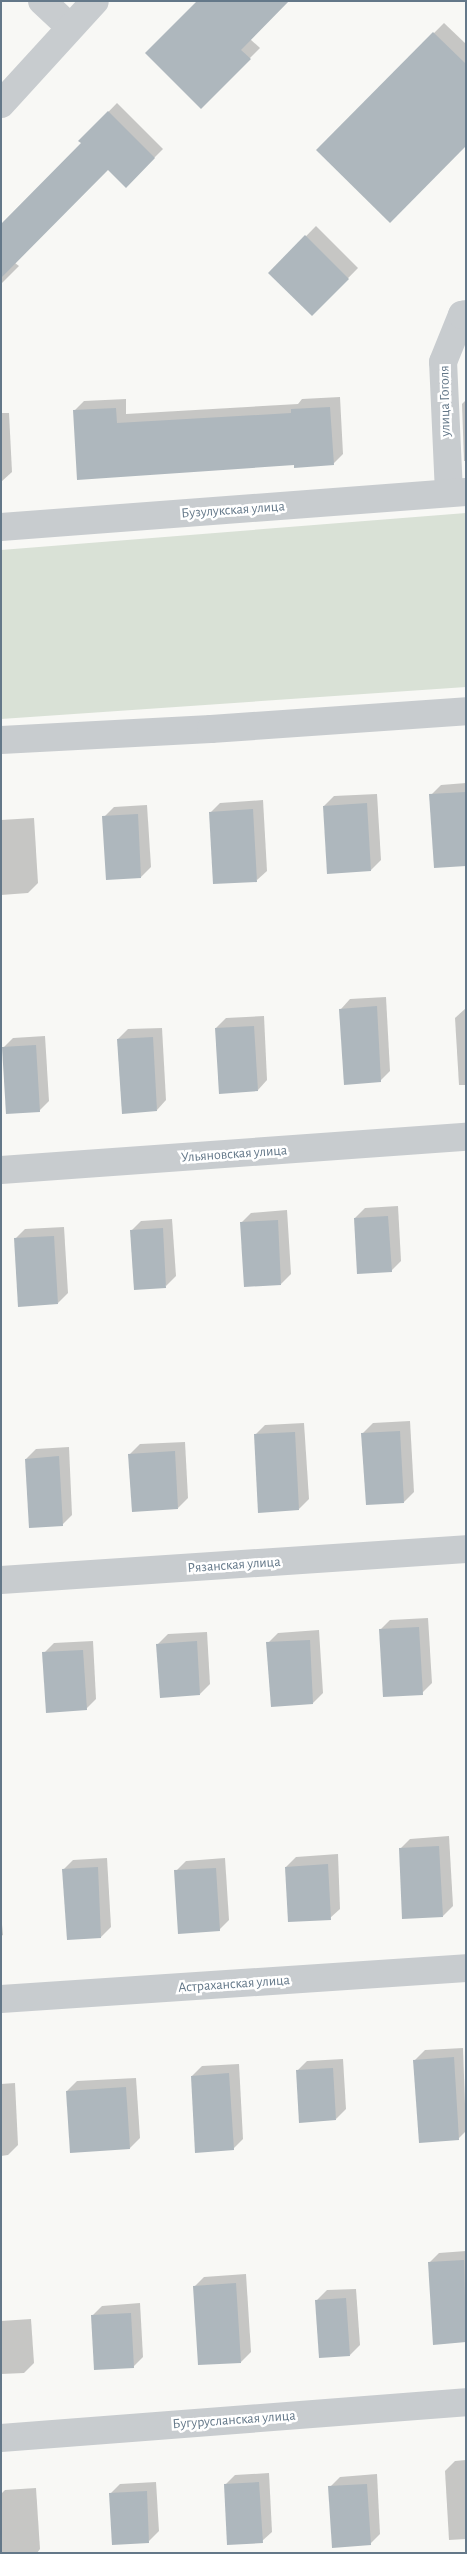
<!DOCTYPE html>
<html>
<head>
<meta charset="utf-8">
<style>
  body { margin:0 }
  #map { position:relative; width:467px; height:2554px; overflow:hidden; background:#f8f8f5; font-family:"Alegreya Sans",sans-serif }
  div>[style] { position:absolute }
  .green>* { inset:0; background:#d9e1d6 }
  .shadow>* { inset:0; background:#0003 }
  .building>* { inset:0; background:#aeb7bd }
  .minor>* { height:28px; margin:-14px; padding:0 14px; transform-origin:14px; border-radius:14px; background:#c8cccf }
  span { translate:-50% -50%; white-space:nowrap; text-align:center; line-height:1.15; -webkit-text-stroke:5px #fff; paint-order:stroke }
  .street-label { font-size:14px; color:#647889 }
  .frame { position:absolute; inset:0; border:2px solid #647889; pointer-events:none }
</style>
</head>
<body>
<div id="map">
  <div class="green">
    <i style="clip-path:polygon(466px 513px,466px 687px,1px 719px,1px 550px)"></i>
  </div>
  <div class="shadow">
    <i style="clip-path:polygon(444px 23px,466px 44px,466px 143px,318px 150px)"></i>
    <i style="clip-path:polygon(250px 39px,260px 48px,201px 107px,147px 53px)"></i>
    <i style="clip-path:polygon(117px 103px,163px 149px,126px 186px,108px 168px,15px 263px,19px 266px,1px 284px,1px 226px,83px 143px,80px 141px)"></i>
    <i style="clip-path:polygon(316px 226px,358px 268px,312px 315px,270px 273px)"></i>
    <i style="clip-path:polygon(340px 397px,343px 454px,333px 464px,295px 464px,78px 479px,74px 411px,84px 401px,126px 399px,126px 414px,298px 404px,302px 399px)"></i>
    <i style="clip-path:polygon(466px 400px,466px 461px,464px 461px,462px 404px)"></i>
    <i style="clip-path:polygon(1px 413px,9px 413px,12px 472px,1px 482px)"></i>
    <i style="clip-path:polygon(466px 783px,466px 865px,431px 795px,441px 785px)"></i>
    <i style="clip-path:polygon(377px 794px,381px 860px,371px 870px,324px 806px,334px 796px)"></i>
    <i style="clip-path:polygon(263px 800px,267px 871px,257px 880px,210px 813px,220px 803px)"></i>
    <i style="clip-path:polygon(147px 805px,151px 867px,141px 877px,104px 817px,114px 807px)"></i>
    <i style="clip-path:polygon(34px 818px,38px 883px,28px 893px,1px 895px,1px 820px)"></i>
    <i style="clip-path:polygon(386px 997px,390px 1071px,380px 1081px,341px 1009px,350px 999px)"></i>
    <i style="clip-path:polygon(466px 1008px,466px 1085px,459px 1085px,455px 1018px)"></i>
    <i style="clip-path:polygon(264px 1016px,267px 1080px,258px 1090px,216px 1028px,226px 1018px)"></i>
    <i style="clip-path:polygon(162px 1028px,166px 1100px,157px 1110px,118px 1039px,128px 1029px)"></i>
    <i style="clip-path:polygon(45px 1036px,49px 1101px,39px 1111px,3px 1048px,13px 1038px)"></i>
    <i style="clip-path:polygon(398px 1206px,401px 1261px,391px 1271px,355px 1218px,365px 1208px)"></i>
    <i style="clip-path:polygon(287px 1210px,291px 1274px,281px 1284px,241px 1223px,251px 1213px)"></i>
    <i style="clip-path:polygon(172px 1219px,176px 1276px,166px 1286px,131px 1231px,141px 1221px)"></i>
    <i style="clip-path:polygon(64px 1227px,68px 1293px,58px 1303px,15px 1239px,25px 1229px)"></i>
    <i style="clip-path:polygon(410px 1421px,414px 1492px,404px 1502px,363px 1433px,373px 1423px)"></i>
    <i style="clip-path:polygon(304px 1423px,309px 1499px,299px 1509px,255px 1435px,265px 1425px)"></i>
    <i style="clip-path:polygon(185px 1442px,188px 1498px,178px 1508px,130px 1454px,140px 1444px)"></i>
    <i style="clip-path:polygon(69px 1447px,72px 1515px,62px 1525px,26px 1459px,36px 1449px)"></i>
    <i style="clip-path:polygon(428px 1618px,432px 1683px,422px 1693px,380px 1630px,390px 1620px)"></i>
    <i style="clip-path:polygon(319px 1630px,323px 1693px,313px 1703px,268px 1643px,278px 1633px)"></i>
    <i style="clip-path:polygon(207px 1632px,210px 1684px,200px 1694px,158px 1644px,168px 1634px)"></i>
    <i style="clip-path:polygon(93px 1641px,96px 1699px,86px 1709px,44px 1653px,54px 1643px)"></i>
    <i style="clip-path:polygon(449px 1836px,453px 1906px,443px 1916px,400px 1849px,410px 1839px)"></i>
    <i style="clip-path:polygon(338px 1854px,340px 1909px,330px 1918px,286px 1867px,296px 1857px)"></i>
    <i style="clip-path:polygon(107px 1858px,111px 1927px,101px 1937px,63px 1870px,73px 1860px)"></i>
    <i style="clip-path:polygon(225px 1858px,229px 1920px,219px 1930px,176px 1871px,186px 1861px)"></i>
    <i style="clip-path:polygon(1px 1914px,3px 1935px,1px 1936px)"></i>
    <i style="clip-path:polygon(463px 2048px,466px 2131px,458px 2139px,415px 2060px,425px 2050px)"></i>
    <i style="clip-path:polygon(343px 2059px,346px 2109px,336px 2119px,297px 2071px,307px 2061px)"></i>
    <i style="clip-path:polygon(239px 2064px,243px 2139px,233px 2149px,192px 2076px,202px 2066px)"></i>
    <i style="clip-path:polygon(136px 2078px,140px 2138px,130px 2148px,67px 2091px,77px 2081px)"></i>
    <i style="clip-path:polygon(15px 2083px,18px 2145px,8px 2155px,1px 2156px,1px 2084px)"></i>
    <i style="clip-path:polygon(466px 2251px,466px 2341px,429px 2263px,439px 2253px)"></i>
    <i style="clip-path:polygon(246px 2274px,251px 2352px,241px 2362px,194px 2287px,204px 2277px)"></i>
    <i style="clip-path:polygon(356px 2289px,360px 2345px,350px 2355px,317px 2300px,327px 2290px)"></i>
    <i style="clip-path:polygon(140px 2303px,143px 2357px,133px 2367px,92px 2316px,102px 2306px)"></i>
    <i style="clip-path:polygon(31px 2319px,34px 2363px,24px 2373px,1px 2374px,1px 2321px)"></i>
    <i style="clip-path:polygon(466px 2460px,466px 2539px,449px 2540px,445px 2471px,455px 2461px)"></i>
    <i style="clip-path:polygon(269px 2473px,272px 2532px,262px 2541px,225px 2485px,235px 2475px)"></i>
    <i style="clip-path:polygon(377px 2474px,380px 2534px,370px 2544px,330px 2487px,340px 2477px)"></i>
    <i style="clip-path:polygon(156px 2482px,159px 2531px,149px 2541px,110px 2494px,120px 2484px)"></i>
    <i style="clip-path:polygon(36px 2488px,40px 2549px,37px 2553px,1px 2553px,1px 2494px,5px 2490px)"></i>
  </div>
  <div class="building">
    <i style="clip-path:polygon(197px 1px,289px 1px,241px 50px,251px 59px,201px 109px,145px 53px)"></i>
    <i style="clip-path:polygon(433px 32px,466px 64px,466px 146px,390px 223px,316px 150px)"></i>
    <i style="clip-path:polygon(108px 111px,155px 158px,126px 188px,108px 170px,1px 278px,1px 224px,81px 143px,78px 141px)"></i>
    <i style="clip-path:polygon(305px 235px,349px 279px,312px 316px,268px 273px)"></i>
    <i style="clip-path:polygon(330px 407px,334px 465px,294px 468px,294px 465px,77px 480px,73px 410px,116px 408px,117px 423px,291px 413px,291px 409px)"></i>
    <i style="clip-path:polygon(466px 792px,466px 866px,434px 868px,429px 794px)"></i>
    <i style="clip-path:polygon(367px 803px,371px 871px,327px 874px,323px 806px)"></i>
    <i style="clip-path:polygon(253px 809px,257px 882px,213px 884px,209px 812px)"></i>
    <i style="clip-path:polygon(138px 814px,141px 878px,106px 880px,102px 816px)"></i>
    <i style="clip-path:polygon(377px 1006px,381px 1082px,344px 1085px,339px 1009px)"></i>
    <i style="clip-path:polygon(254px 1026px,258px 1091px,219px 1094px,215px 1028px)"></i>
    <i style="clip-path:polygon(153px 1037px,157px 1111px,122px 1114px,117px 1039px)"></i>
    <i style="clip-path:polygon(36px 1045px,40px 1112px,6px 1114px,2px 1047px)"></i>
    <i style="clip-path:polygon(388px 1216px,392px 1272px,357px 1274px,354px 1218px)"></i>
    <i style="clip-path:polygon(278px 1220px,281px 1285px,244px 1287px,240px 1222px)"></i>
    <i style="clip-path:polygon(163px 1228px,166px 1288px,134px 1290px,130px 1230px)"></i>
    <i style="clip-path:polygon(54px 1236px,58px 1304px,18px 1307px,14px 1238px)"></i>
    <i style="clip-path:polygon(400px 1431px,404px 1503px,366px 1505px,361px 1433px)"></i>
    <i style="clip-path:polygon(295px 1432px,299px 1510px,258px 1513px,254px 1434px)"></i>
    <i style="clip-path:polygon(175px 1451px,178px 1509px,132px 1512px,128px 1454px)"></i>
    <i style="clip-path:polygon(59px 1456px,63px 1526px,29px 1528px,25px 1459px)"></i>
    <i style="clip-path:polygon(419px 1627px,423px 1695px,383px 1697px,379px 1629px)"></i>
    <i style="clip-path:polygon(310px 1640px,313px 1704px,271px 1707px,266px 1642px)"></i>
    <i style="clip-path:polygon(197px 1641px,200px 1695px,160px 1698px,156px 1644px)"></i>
    <i style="clip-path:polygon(83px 1650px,87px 1710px,46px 1713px,42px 1652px)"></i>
    <i style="clip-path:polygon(439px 1846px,443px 1917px,402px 1919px,399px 1848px)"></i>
    <i style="clip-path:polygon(328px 1864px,331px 1920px,288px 1922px,285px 1867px)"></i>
    <i style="clip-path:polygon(98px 1867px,101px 1938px,67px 1940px,62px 1869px)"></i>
    <i style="clip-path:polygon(216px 1868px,220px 1931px,178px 1934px,174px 1870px)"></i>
    <i style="clip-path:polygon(454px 2057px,459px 2140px,419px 2143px,413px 2060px)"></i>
    <i style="clip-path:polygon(333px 2068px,336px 2120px,299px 2123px,296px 2070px)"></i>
    <i style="clip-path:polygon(229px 2073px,234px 2150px,195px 2153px,191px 2076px)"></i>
    <i style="clip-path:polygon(126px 2087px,130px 2149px,70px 2153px,66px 2091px)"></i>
    <i style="clip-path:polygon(464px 2260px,466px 2342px,433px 2345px,428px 2262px)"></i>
    <i style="clip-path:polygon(236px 2283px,241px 2363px,198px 2365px,193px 2286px)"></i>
    <i style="clip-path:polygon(346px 2298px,350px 2356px,319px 2358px,315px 2300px)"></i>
    <i style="clip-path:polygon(131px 2313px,134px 2368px,94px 2370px,91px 2315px)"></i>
    <i style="clip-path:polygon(259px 2482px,263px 2543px,227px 2545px,224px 2484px)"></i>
    <i style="clip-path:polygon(367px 2484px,371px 2545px,332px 2548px,328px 2486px)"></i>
    <i style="clip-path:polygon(147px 2491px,149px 2543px,112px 2545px,109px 2493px)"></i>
  </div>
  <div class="minor">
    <i style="left:42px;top:1px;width:38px;rotate:43deg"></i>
    <i style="left:1px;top:104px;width:139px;rotate:-47.6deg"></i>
    <i style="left:449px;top:493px;width:131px;rotate:-92.6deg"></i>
    <i style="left:443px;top:362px;width:51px;rotate:-68deg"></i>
    <i style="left:462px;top:315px;width:4px;rotate:-14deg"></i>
    <i style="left:1px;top:527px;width:466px;rotate:-4.3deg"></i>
    <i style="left:1px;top:740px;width:210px;rotate:-3deg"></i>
    <i style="left:211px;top:729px;width:256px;rotate:-4deg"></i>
    <i style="left:1px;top:1170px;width:466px;rotate:-4.1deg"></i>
    <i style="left:1px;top:1580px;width:466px;rotate:-3.8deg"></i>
    <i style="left:1px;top:1999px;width:466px;rotate:-3.8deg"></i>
    <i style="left:1px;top:2438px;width:466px;rotate:-4.4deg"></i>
  </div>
  <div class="street-label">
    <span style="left:445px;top:401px;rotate:-91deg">улица Гоголя</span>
    <span style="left:233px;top:510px;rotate:-4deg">Бузулукская улица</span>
    <span style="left:234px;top:1154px;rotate:-4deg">Ульяновская улица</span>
    <span style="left:234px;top:1565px;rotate:-4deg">Рязанская улица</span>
    <span style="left:234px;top:1984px;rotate:-4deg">Астраханская улица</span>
    <span style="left:234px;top:2420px;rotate:-4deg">Бугурусланская улица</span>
  </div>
  <div class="frame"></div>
</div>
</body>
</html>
